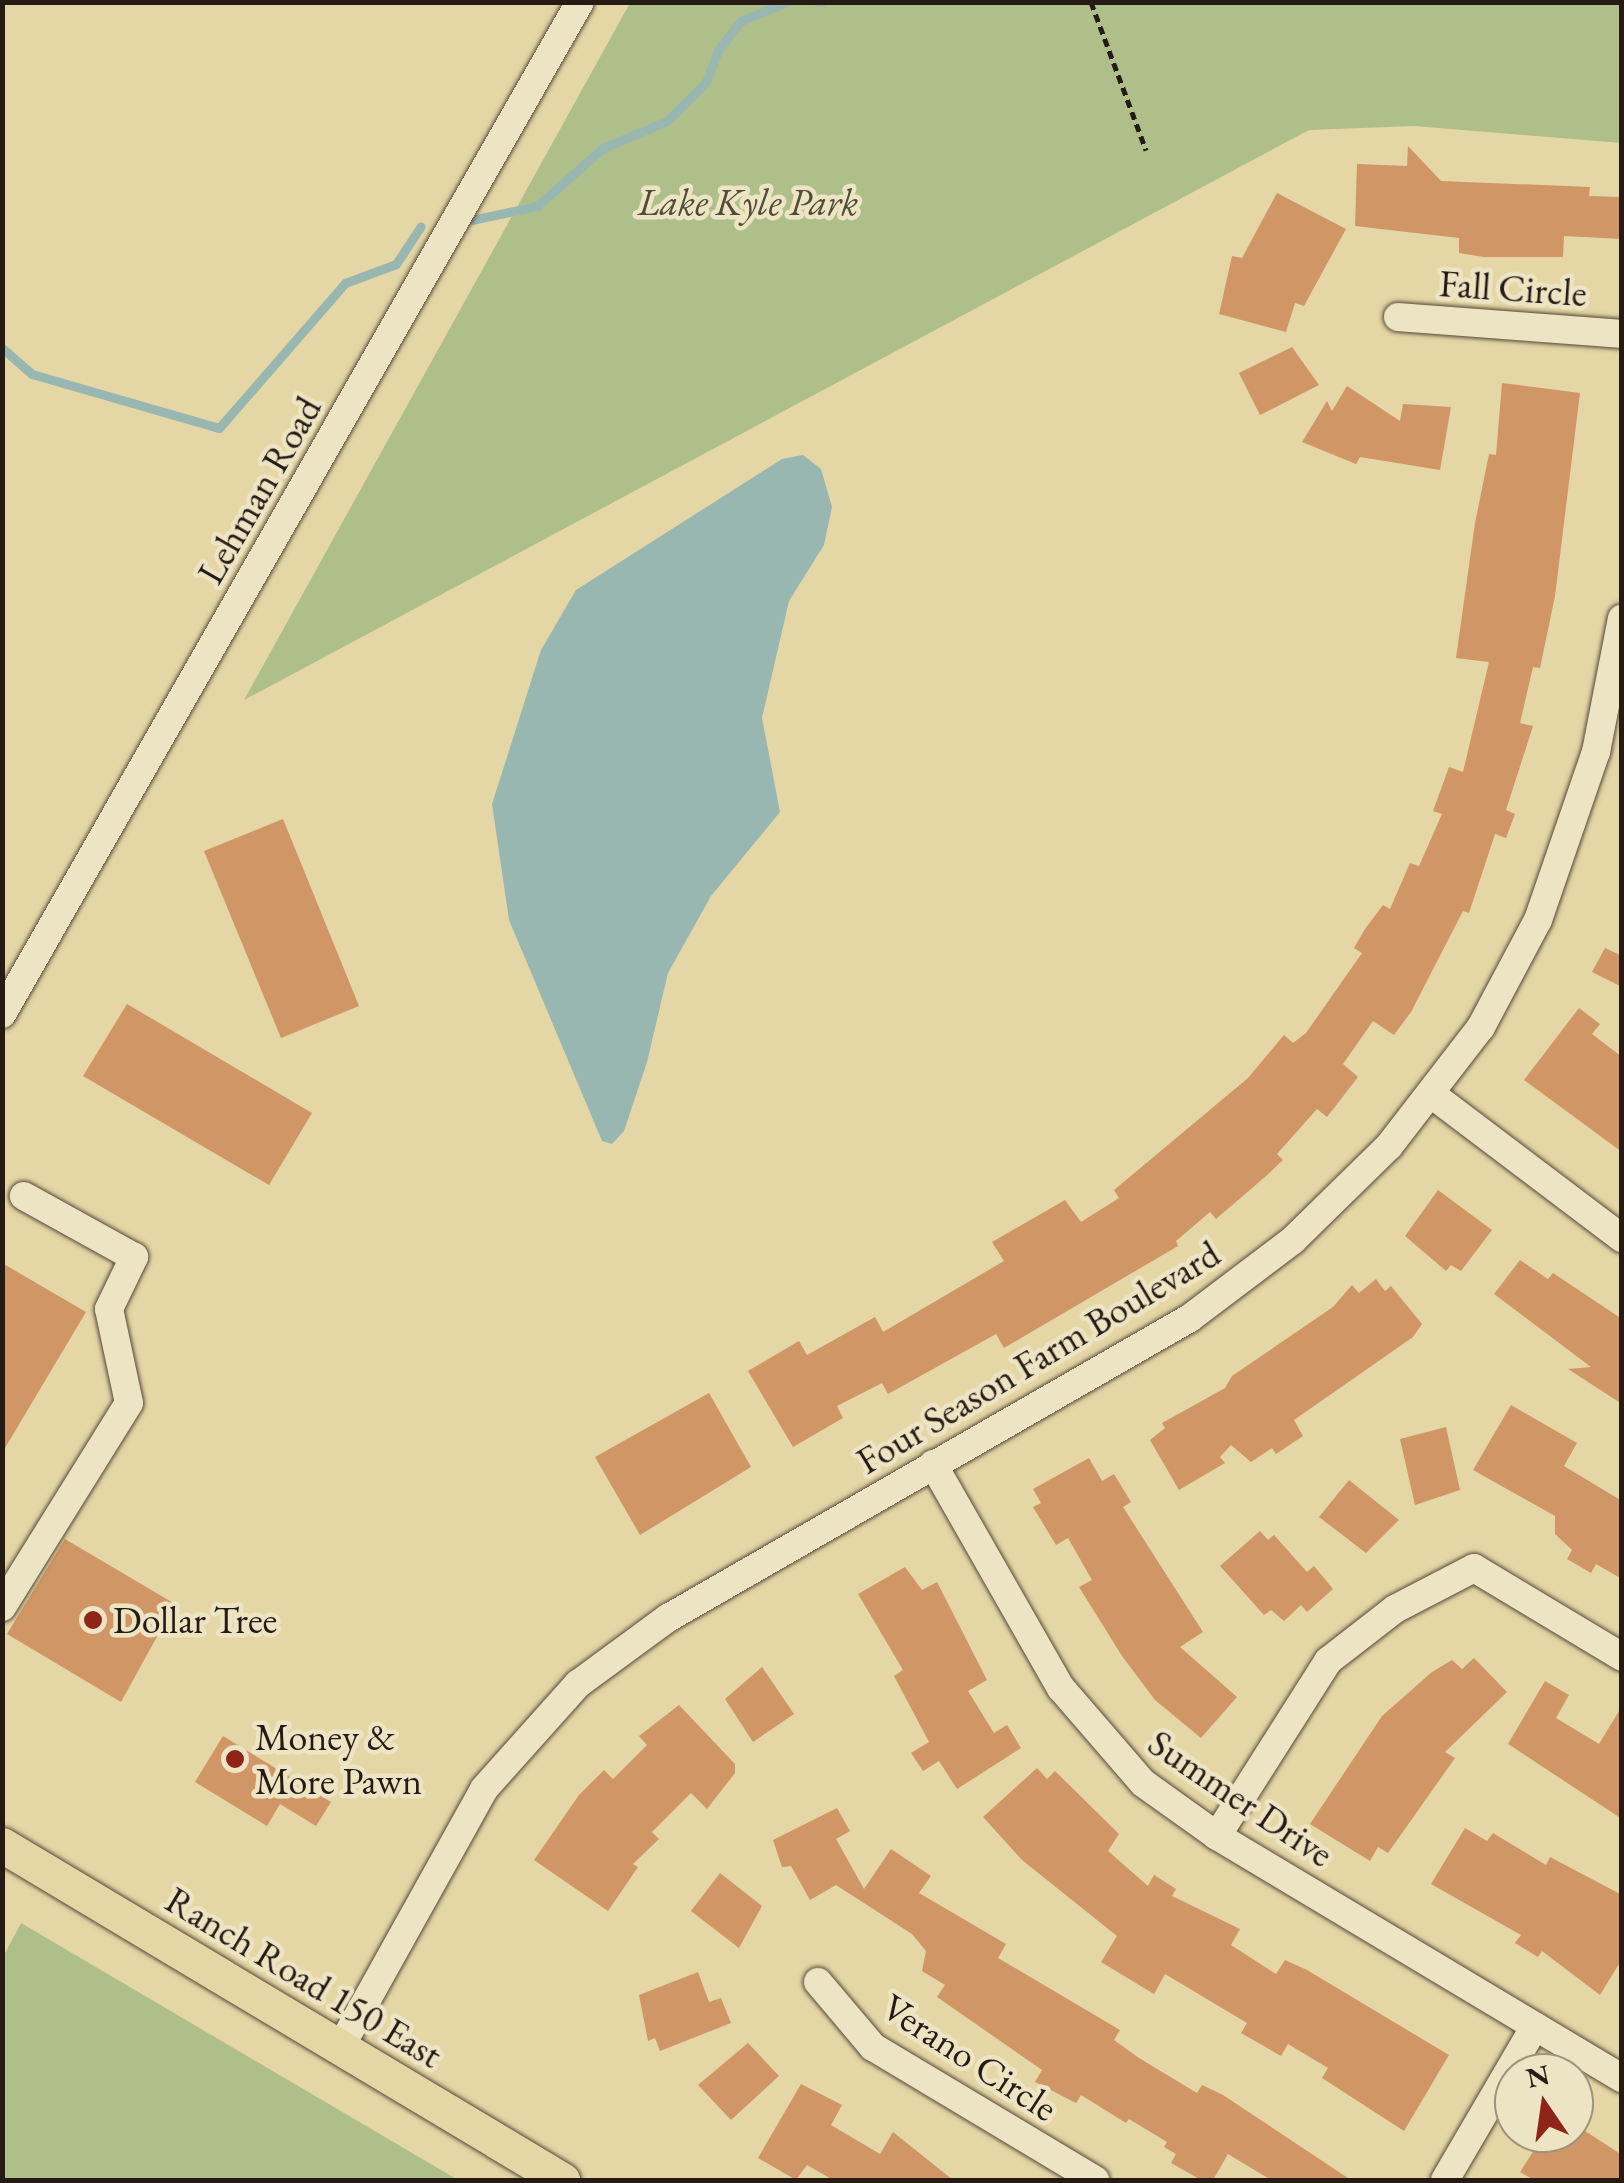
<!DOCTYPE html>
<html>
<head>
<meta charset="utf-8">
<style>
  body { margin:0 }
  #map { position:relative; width:1624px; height:2183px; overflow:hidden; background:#e4d6a5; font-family:"EB Garamond",serif }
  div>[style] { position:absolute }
  .green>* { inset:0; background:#afbf8a }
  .water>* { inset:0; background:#98b7b0 }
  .stream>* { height:9px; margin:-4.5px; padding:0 4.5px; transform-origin:4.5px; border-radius:4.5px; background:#98b7b0 }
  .building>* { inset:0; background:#d09666 }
  .path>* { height:5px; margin-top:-2.5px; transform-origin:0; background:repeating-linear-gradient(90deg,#261a14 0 8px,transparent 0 13px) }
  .roads { filter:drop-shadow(0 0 2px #564938) drop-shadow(0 0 2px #564938) }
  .minor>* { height:28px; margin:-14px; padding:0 14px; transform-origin:14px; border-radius:14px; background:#ede4c4 }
  .major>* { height:35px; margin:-17.5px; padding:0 17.5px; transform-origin:17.5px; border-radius:17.5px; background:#e4d6a5 }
  .dots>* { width:28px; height:28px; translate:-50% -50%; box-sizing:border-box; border:5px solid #ede4c4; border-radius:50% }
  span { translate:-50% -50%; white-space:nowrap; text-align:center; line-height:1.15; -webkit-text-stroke:9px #ede4c4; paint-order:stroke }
  .park-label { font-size:38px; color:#4f4c37; font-style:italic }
  .street-label { font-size:38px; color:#261a14 }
  .poi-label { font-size:38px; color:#261a14 }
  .left { translate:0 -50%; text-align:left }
  .frame { position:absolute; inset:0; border:5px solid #261a14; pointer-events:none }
  .north { position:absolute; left:1494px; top:2053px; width:100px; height:100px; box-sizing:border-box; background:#ede4c4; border:2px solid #9d937e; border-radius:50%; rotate:347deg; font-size:28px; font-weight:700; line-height:40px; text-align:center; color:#261a14 }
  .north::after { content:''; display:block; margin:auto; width:35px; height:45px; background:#8f2418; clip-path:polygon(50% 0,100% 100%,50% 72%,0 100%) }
</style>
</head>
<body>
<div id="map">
  <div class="green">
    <i style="clip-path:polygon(630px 3px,1621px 3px,1621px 143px,1414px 126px,1309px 130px,244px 700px)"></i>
    <i style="clip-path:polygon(21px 1923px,458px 2180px,3px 2180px,3px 1957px)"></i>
  </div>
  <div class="water">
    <i style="clip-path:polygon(803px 455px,821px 469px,832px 507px,824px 545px,789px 601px,762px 718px,780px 812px,711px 896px,668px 973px,647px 1062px,624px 1131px,612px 1144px,602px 1141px,509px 920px,492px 804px,541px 650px,576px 590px,782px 459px)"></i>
  </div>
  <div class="stream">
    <i style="left:818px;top:2px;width:4px"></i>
    <i style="left:472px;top:220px;width:66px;rotate:-12.2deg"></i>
    <i style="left:537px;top:206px;width:88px;rotate:-41.3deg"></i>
    <i style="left:603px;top:148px;width:69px;rotate:-22.9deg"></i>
    <i style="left:667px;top:121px;width:55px;rotate:-45deg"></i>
    <i style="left:706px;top:82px;width:34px;rotate:-69deg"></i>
    <i style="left:718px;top:50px;width:37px;rotate:-52deg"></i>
    <i style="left:741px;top:21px;width:50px;rotate:-22.4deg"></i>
    <i style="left:2px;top:348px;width:40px;rotate:41deg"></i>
    <i style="left:32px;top:374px;width:195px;rotate:16.1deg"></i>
    <i style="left:219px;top:428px;width:192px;rotate:-49deg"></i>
    <i style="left:345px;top:283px;width:54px;rotate:-20.4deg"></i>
    <i style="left:396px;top:264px;width:45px;rotate:-56.7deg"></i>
  </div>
  <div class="building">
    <i style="clip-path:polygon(1408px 146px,1441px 181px,1590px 187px,1589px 196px,1622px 197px,1622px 239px,1564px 236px,1563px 257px,1484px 257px,1459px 253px,1459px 238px,1355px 226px,1357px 164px,1407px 166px)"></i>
    <i style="clip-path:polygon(1277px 193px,1346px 229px,1304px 306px,1295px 303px,1286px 332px,1219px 314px,1232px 256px,1242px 258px)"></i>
    <i style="clip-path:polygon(1292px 347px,1319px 385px,1260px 415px,1239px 373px)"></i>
    <i style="clip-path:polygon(1502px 383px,1580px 393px,1555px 596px,1540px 668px,1533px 667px,1520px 723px,1533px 726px,1506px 810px,1515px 814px,1506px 838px,1495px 834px,1469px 913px,1463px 911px,1411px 1012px,1394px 1035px,1373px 1021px,1343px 1064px,1358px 1077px,1327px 1117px,1317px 1109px,1277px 1154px,1283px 1160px,1265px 1177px,1216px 1219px,1210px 1212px,1176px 1241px,1178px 1246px,1004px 1348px,996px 1334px,888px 1394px,882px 1383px,837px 1406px,843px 1418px,793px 1447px,748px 1371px,799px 1341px,807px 1355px,875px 1317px,883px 1332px,1004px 1261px,992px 1242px,1065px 1200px,1081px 1222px,1119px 1198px,1114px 1190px,1248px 1078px,1284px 1035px,1293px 1043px,1306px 1033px,1362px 953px,1354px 948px,1365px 929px,1383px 905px,1390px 909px,1410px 863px,1419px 866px,1442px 814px,1433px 811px,1449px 767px,1463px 772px,1489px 662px,1456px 658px,1475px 523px,1489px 454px,1496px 455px)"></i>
    <i style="clip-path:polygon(1347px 386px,1400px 421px,1403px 404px,1451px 407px,1440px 470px,1360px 457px,1356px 464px,1302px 442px,1327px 401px,1332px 411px)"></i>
    <i style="clip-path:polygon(283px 819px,359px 1006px,281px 1038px,204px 851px)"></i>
    <i style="clip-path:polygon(1605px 948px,1622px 956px,1622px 987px,1592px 972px)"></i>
    <i style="clip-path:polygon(127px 1004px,312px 1113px,269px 1185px,83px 1076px)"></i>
    <i style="clip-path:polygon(1579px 1008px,1600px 1024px,1592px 1034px,1622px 1057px,1622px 1152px,1524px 1080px)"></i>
    <i style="clip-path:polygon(1438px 1190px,1492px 1230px,1461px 1271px,1451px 1265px,1446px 1271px,1405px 1236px)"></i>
    <i style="clip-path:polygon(1520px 1260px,1548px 1279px,1553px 1273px,1622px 1319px,1622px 1404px,1568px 1369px,1591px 1367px,1494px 1294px)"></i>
    <i style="clip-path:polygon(2px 1263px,86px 1312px,2px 1453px)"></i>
    <i style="clip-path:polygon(1376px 1279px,1385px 1291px,1391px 1286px,1422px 1324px,1413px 1337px,1294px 1420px,1303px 1436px,1276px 1454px,1272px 1448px,1251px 1462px,1231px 1445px,1220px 1457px,1225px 1463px,1179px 1490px,1150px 1440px,1165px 1428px,1162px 1423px,1225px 1388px,1232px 1376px,1333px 1307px,1352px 1285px,1359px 1293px)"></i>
    <i style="clip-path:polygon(709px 1393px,751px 1467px,640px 1535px,595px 1457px)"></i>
    <i style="clip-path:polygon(1511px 1405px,1577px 1443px,1564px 1466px,1622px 1501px,1622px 1579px,1596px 1564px,1591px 1573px,1567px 1559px,1572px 1550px,1555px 1534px,1555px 1516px,1473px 1470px)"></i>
    <i style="clip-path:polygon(1446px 1427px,1460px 1490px,1415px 1505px,1400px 1439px)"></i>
    <i style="clip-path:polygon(1089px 1458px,1102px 1481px,1114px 1474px,1131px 1502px,1123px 1507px,1203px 1632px,1180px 1647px,1237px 1697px,1201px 1738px,1155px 1700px,1122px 1656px,1079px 1587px,1092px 1580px,1068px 1538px,1056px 1545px,1033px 1507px,1041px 1503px,1033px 1489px)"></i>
    <i style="clip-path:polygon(1349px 1480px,1399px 1520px,1366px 1553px,1319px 1517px)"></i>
    <i style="clip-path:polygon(1260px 1531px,1268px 1540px,1274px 1535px,1307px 1572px,1314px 1566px,1333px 1589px,1307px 1612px,1301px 1605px,1284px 1621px,1271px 1610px,1264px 1615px,1220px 1566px)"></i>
    <i style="clip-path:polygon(65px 1539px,175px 1604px,121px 1702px,7px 1634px)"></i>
    <i style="clip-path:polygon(905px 1567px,922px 1590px,937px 1582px,987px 1680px,968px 1691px,994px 1733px,1007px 1725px,1021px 1748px,957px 1789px,939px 1761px,923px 1771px,911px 1753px,929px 1742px,894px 1676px,903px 1670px,858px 1594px)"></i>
    <i style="clip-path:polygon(1474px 1658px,1507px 1692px,1445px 1752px,1455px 1758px,1388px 1853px,1378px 1847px,1370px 1861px,1310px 1824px,1382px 1716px,1432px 1672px,1452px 1660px,1462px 1669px)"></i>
    <i style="clip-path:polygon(762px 1667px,794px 1714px,753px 1742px,725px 1699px)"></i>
    <i style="clip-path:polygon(1545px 1681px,1569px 1695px,1556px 1718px,1599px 1744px,1622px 1706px,1622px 1819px,1508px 1744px)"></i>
    <i style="clip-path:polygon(679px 1705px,735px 1764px,735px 1773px,707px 1809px,691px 1793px,652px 1832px,659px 1839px,633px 1864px,638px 1867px,608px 1911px,534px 1860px,579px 1795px,604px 1770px,613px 1779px,647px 1745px,639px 1736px)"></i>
    <i style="clip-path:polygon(223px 1736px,331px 1802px,316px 1826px,280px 1804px,267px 1826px,195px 1782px)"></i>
    <i style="clip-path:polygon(1037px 1768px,1047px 1779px,1055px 1771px,1119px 1834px,1108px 1851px,1148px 1886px,1154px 1875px,1176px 1889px,1172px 1896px,1240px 1929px,1231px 1945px,1276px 1974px,1285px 1960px,1307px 1970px,1449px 2055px,1404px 2131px,1322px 2078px,1328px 2068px,1288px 2044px,1281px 2056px,1241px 2033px,1247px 2023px,1165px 1974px,1154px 1994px,1101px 1962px,1117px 1936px,1022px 1860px,983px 1817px)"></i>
    <i style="clip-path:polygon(837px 1808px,850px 1831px,836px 1839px,864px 1889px,891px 1849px,931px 1876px,919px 1893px,1006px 1944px,998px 1958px,1120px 2030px,1114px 2040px,1139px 2058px,1197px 2093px,1202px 2085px,1223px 2095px,1351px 2180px,1271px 2180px,1228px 2154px,1213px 2180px,1201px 2180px,1171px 2163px,1176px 2154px,1164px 2147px,1167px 2142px,1129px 2119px,1126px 2123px,1081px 2095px,1076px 2103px,1035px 2082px,1042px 2070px,937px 1997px,945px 1985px,922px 1971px,926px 1951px,912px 1934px,836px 1885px,810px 1900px,791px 1866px,782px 1867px,773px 1840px)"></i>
    <i style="clip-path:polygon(1465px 1828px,1487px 1841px,1493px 1833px,1546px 1865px,1550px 1857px,1622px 1895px,1622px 1959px,1600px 1995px,1542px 1951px,1538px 1957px,1515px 1943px,1521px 1935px,1431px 1884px)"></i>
    <i style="clip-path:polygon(720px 1873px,762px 1906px,739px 1948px,691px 1911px)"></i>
    <i style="clip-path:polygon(698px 1972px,709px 2002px,721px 1998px,731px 2023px,660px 2051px,655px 2038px,648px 2041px,639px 1995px)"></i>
    <i style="clip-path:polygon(748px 2043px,779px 2076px,731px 2120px,698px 2085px)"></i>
    <i style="clip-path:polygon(801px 2084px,842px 2105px,831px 2125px,880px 2154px,893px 2132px,953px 2180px,833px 2180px,807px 2165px,796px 2180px,758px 2158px)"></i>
    <i style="clip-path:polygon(1579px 2127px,1622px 2155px,1622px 2180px,1534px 2180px,1520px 2172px,1545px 2133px,1575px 2133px)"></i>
  </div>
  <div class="path">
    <i style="left:1091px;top:2px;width:158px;rotate:69.6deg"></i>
  </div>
  <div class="roads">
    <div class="minor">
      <i style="left:1398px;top:317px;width:225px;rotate:4.3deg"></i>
      <i style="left:2px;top:1014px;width:1165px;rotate:-60.27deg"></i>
      <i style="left:1434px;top:1096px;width:236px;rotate:37.1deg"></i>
      <i style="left:933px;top:1464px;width:258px;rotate:60.3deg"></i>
      <i style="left:1061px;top:1688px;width:125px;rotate:49.2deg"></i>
      <i style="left:1143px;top:1783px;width:91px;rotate:35.6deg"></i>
      <i style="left:1217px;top:1836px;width:472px;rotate:30.9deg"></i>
      <i style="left:2px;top:1607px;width:240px;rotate:-58.1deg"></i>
      <i style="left:129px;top:1403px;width:96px;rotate:-102deg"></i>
      <i style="left:109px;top:1309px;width:58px;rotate:-64.3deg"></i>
      <i style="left:134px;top:1257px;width:126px;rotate:-151deg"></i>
      <i style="left:1217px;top:1836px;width:207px;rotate:-57.6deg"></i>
      <i style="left:1328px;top:1661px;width:85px;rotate:-37.8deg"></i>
      <i style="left:1395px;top:1609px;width:89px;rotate:-27.4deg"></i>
      <i style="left:1474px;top:1568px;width:173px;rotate:31deg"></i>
      <i style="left:818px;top:1982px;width:85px;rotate:49.8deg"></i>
      <i style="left:873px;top:2047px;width:259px;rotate:30.9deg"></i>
      <i style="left:340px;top:2048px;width:296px;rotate:-60.9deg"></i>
      <i style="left:484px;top:1789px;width:141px;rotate:-48.2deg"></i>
      <i style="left:578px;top:1684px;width:112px;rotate:-36.3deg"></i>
      <i style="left:668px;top:1618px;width:602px;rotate:-29.89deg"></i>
      <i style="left:1190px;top:1318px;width:129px;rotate:-37.1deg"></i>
      <i style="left:1293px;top:1240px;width:134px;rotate:-44.4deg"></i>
      <i style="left:1389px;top:1146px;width:150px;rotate:-52.3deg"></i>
      <i style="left:1481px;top:1027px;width:121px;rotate:-62deg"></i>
      <i style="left:1538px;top:920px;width:178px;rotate:-71deg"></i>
      <i style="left:1596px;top:752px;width:136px;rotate:-79deg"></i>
      <i style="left:1445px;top:2180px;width:178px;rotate:-59.7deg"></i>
    </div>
    <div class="major">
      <i style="left:2px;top:1845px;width:653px;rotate:30.89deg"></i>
    </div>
  </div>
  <div class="dots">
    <i style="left:93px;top:1620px;background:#8f2418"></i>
    <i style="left:235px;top:1759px;background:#8f2418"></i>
  </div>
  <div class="park-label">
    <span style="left:748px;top:202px">Lake Kyle Park</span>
  </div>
  <div class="street-label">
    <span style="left:1513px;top:288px;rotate:4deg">Fall Circle</span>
    <span style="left:259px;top:490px;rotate:-60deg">Lehman Road</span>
    <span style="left:1038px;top:1357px;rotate:-31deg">Four Season Farm Boulevard</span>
    <span style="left:1241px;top:1798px;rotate:34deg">Summer Drive</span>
    <span style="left:304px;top:1977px;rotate:31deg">Ranch Road 150 East</span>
    <span style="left:970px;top:2057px;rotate:33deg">Verano Circle</span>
  </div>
  <div class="poi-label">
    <span class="left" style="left:113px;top:1620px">Dollar Tree</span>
    <span class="left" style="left:255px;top:1759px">Money &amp;<br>More Pawn</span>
  </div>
  <div class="frame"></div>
  <div class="north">N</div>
</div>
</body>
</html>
